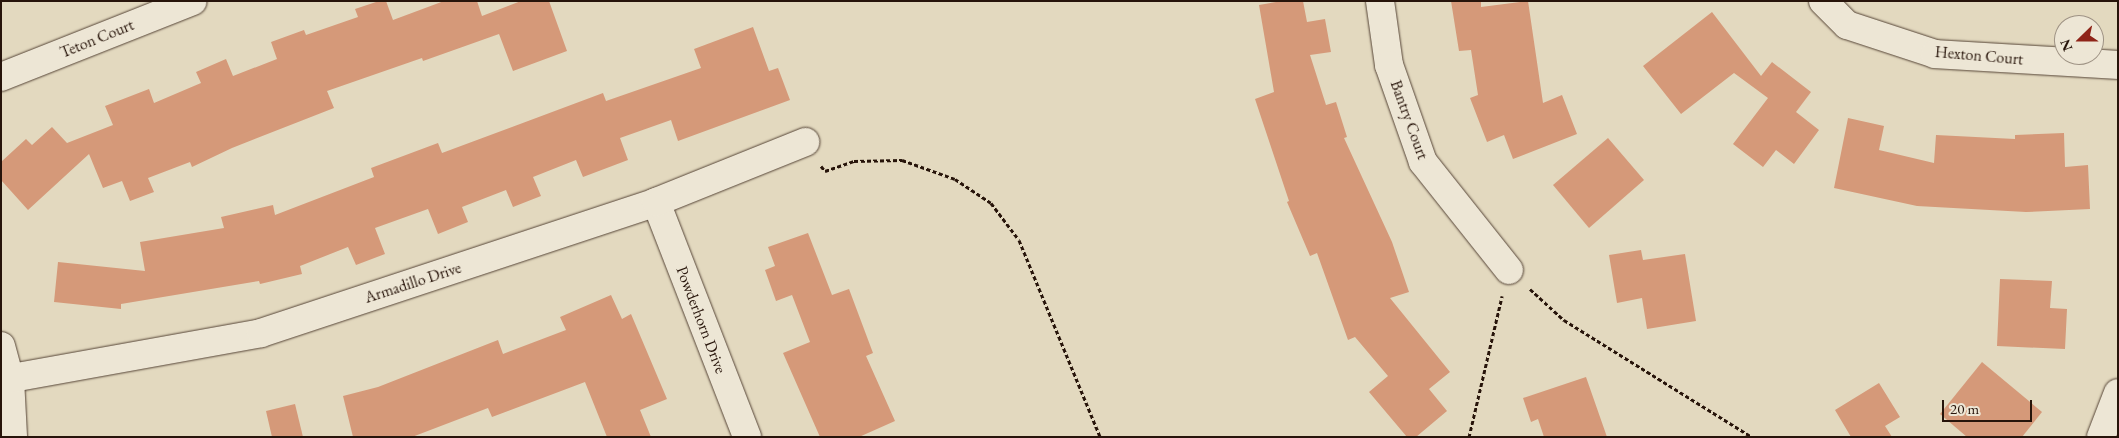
<!DOCTYPE html>
<html>
<head>
<meta charset="utf-8">
<style>
  body { margin:0 }
  #map { position:relative; width:2119px; height:438px; overflow:hidden; background:#e3d9bf; font-family:"EB Garamond",serif }
  div>[style] { position:absolute }
  .building>* { inset:0; background:#d59979 }
  .path>* { height:3px; margin-top:-1.5px; transform-origin:0; background:repeating-linear-gradient(90deg,#27140a 0 4px,transparent 0 6.5px) }
  .roads { filter:drop-shadow(0 0 1px #564537) drop-shadow(0 0 1px #564537) }
  .minor>* { height:28px; margin:-14px; padding:0 14px; transform-origin:14px; border-radius:14px; background:#ede6d5 }
  span { translate:-50% -50%; white-space:nowrap; text-align:center; line-height:1.15; -webkit-text-stroke:4px #ede6d5; paint-order:stroke }
  .street-label { font-size:16px; color:#27140a }
  .frame { position:absolute; inset:0; border:2px solid #27140a; pointer-events:none }
  .north { position:absolute; left:2054px; top:15px; width:50px; height:50px; box-sizing:border-box; background:#ede6d5; border:1px solid #9e9284; border-radius:50%; rotate:248deg; font-size:14px; font-weight:700; line-height:20px; text-align:center; color:#27140a }
  .north::after { content:''; display:block; margin:auto; width:18px; height:22px; background:#8f2418; clip-path:polygon(50% 0,100% 100%,50% 72%,0 100%) }
  .scale { position:absolute; left:1942px; top:400px; width:90px; height:22px; box-sizing:border-box; border:2px solid #27140a; border-top:0; padding-left:6px; font-size:15px; line-height:18px; white-space:nowrap; color:#27140a; -webkit-text-stroke:4px #ede6d5; paint-order:stroke }
</style>
</head>
<body>
<div id="map">
  <div class="building">
    <i style="clip-path:polygon(379px 1px,386px 1px,393px 20px,444px 1px,477px 1px,482px 16px,521px 1px,549px 1px,567px 51px,513px 71px,499px 34px,423px 61px,422px 58px,327px 91px,334px 108px,232px 148px,192px 167px,190px 162px,148px 178px,154px 192px,130px 201px,122px 181px,103px 188px,89px 154px,28px 210px,1px 180px,1px 162px,26px 139px,32px 145px,52px 127px,67px 143px,113px 125px,105px 106px,149px 89px,154px 103px,201px 83px,196px 72px,226px 59px,233px 76px,277px 59px,271px 42px,304px 30px,306px 35px,358px 17px,355px 9px)"></i>
    <i style="clip-path:polygon(1282px 1px,1303px 1px,1307px 22px,1325px 19px,1331px 52px,1310px 55px,1326px 105px,1336px 102px,1347px 137px,1344px 138px,1392px 242px,1409px 292px,1390px 298px,1450px 372px,1429px 389px,1447px 411px,1416px 437px,1407px 437px,1369px 392px,1388px 376px,1355px 337px,1348px 340px,1317px 253px,1310px 256px,1287px 202px,1289px 201px,1255px 99px,1274px 92px,1259px 5px)"></i>
    <i style="clip-path:polygon(1451px 1px,1481px 1px,1481px 7px,1528px 1px,1543px 103px,1562px 95px,1577px 134px,1513px 159px,1504px 135px,1487px 142px,1470px 98px,1478px 95px,1471px 50px,1459px 51px)"></i>
    <i style="clip-path:polygon(1712px 12px,1761px 76px,1772px 62px,1811px 92px,1796px 112px,1819px 130px,1794px 164px,1776px 150px,1763px 167px,1733px 144px,1768px 98px,1734px 73px,1681px 114px,1643px 66px)"></i>
    <i style="clip-path:polygon(753px 27px,769px 71px,778px 68px,790px 100px,678px 141px,671px 120px,620px 138px,628px 160px,583px 177px,576px 160px,533px 177px,541px 196px,513px 207px,506px 190px,462px 207px,468px 222px,438px 234px,428px 209px,375px 228px,385px 254px,356px 265px,348px 247px,300px 266px,302px 274px,260px 284px,259px 281px,121px 304px,121px 309px,54px 302px,58px 262px,145px 271px,140px 242px,224px 228px,221px 217px,273px 205px,275px 215px,374px 177px,371px 168px,438px 143px,442px 153px,603px 93px,606px 101px,701px 68px,694px 49px)"></i>
    <i style="clip-path:polygon(1848px 118px,1884px 126px,1879px 150px,1934px 163px,1936px 135px,2015px 139px,2015px 135px,2064px 133px,2065px 167px,2088px 165px,2090px 209px,2026px 212px,1917px 206px,1834px 188px)"></i>
    <i style="clip-path:polygon(1608px 138px,1644px 180px,1589px 228px,1553px 185px)"></i>
    <i style="clip-path:polygon(808px 233px,832px 295px,849px 289px,873px 353px,866px 356px,895px 421px,859px 437px,820px 437px,783px 353px,810px 342px,792px 295px,776px 301px,765px 270px,775px 266px,768px 247px)"></i>
    <i style="clip-path:polygon(1641px 250px,1643px 260px,1685px 254px,1696px 321px,1647px 329px,1642px 298px,1617px 303px,1609px 255px)"></i>
    <i style="clip-path:polygon(2000px 279px,2052px 281px,2050px 308px,2067px 309px,2065px 349px,1997px 346px)"></i>
    <i style="clip-path:polygon(611px 295px,622px 319px,631px 314px,667px 399px,640px 410px,651px 437px,607px 437px,585px 382px,492px 417px,488px 408px,412px 437px,353px 437px,343px 396px,378px 387px,498px 340px,503px 354px,566px 330px,560px 317px)"></i>
    <i style="clip-path:polygon(1982px 362px,2042px 412px,2022px 437px,1967px 437px,1940px 414px)"></i>
    <i style="clip-path:polygon(1586px 377px,1607px 437px,1544px 437px,1538px 419px,1531px 422px,1523px 398px)"></i>
    <i style="clip-path:polygon(1879px 383px,1900px 417px,1885px 426px,1892px 437px,1851px 437px,1835px 410px)"></i>
    <i style="clip-path:polygon(295px 404px,303px 437px,272px 437px,266px 411px)"></i>
  </div>
  <div class="path">
    <i style="left:821px;top:166px;width:6px;rotate:51deg"></i>
    <i style="left:825px;top:171px;width:31px;rotate:-19deg"></i>
    <i style="left:854px;top:161px;width:48px;rotate:-1.2deg"></i>
    <i style="left:902px;top:160px;width:56px;rotate:19.7deg"></i>
    <i style="left:955px;top:179px;width:43px;rotate:33.7deg"></i>
    <i style="left:991px;top:203px;width:46px;rotate:52.9deg"></i>
    <i style="left:1019px;top:240px;width:213px;rotate:67.6deg"></i>
    <i style="left:1530px;top:289px;width:46px;rotate:42.4deg"></i>
    <i style="left:1564px;top:320px;width:221px;rotate:31.9deg"></i>
    <i style="left:1469px;top:437px;width:145px;rotate:-76.8deg"></i>
  </div>
  <div class="roads">
    <div class="minor">
      <i style="left:1380px;top:1px;width:65px;rotate:82deg"></i>
      <i style="left:1389px;top:65px;width:103px;rotate:70.7deg"></i>
      <i style="left:1423px;top:162px;width:138px;rotate:51.5deg"></i>
      <i style="left:1823px;top:1px;width:34px;rotate:45deg"></i>
      <i style="left:1847px;top:25px;width:93px;rotate:18.2deg"></i>
      <i style="left:1935px;top:54px;width:183px;rotate:3.4deg"></i>
      <i style="left:1px;top:77px;width:206px;rotate:-21.6deg"></i>
      <i style="left:656px;top:202px;width:252px;rotate:68.8deg"></i>
      <i style="left:1px;top:346px;width:34px;rotate:75deg"></i>
      <i style="left:10px;top:379px;width:58px;rotate:87deg"></i>
      <i style="left:1px;top:380px;width:264px;rotate:-10.2deg"></i>
      <i style="left:261px;top:333px;width:416px;rotate:-18.3deg"></i>
      <i style="left:656px;top:202px;width:161px;rotate:-21.9deg"></i>
      <i style="left:2101px;top:437px;width:47px;rotate:-68.9deg"></i>
    </div>
  </div>
  <div class="street-label">
    <span style="left:97px;top:39px;rotate:-22deg">Teton Court</span>
    <span style="left:1979px;top:56px;rotate:5deg">Hexton Court</span>
    <span style="left:1409px;top:120px;rotate:70deg">Bantry Court</span>
    <span style="left:413px;top:283px;rotate:-18deg">Armadillo Drive</span>
    <span style="left:701px;top:320px;rotate:69deg">Powderhorn Drive</span>
  </div>
  <div class="frame"></div>
  <div class="north">N</div>
  <div class="scale">20 m</div>
</div>
</body>
</html>
